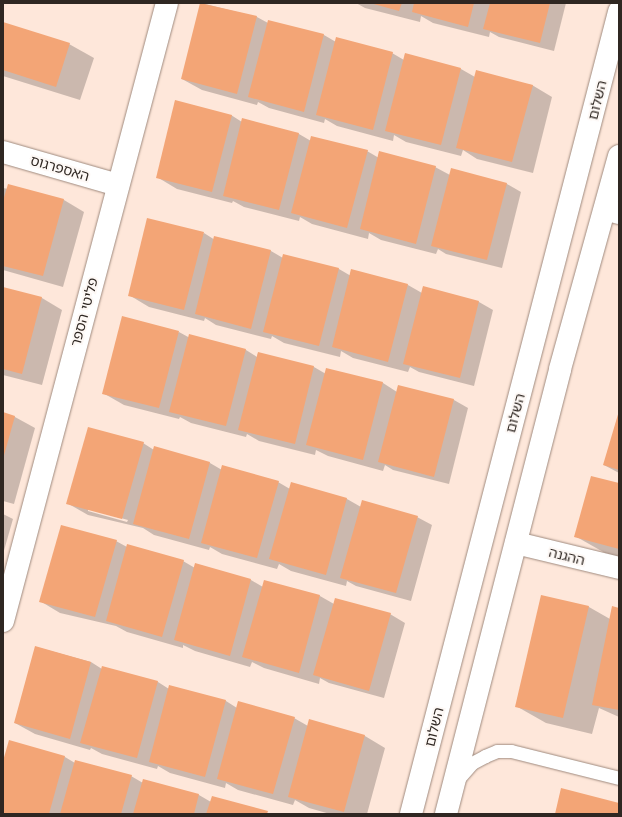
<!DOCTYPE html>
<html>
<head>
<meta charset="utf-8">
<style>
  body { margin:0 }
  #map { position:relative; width:622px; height:817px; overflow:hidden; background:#fee7da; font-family:"Work Sans","Noto Sans Hebrew",sans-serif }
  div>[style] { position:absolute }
  .shadow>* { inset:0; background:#0003 }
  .building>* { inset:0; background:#f3a576 }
  .roads { filter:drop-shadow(0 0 1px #9f8a7e) drop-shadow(0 0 1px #9f8a7e) }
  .lane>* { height:13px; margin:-6.5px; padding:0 6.5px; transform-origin:6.5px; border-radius:6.5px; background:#fff }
  .street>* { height:22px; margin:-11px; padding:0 11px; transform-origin:11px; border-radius:11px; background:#fff }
  .secondary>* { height:22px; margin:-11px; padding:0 11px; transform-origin:11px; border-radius:11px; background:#fff }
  span { translate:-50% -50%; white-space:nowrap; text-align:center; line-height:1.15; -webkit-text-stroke:4px #fdf8f5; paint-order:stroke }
  .street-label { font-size:14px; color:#2f2722 }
  .frame { position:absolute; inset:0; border:4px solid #2f2722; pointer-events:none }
</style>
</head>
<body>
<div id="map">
  <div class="shadow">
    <i style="clip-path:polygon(201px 3px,257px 17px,268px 23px,268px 21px,324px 35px,336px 42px,392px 53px,404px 60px,405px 54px,461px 69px,475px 77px,532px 85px,552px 97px,533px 173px,477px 159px,463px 150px,461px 156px,406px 142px,394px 135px,393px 141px,337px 126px,325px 119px,324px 123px,269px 108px,258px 102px,257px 105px,202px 90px,182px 79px)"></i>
    <i style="clip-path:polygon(356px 3px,566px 3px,554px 51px,499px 37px,490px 32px,489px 37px,433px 23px,421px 16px,420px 22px,365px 8px)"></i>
    <i style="clip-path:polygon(3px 23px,69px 44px,94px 58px,80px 100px,3px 76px)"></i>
    <i style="clip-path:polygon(231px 115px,242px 122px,243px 119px,299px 134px,311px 141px,367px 151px,379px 158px,435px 167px,450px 175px,507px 184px,521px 192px,502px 268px,446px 254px,438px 249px,436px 254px,381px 240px,369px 233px,368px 239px,312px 224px,300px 217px,299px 221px,244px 207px,233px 201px,232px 203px,177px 189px,157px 177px)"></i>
    <i style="clip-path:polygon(3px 188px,64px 200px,84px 212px,63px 287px,3px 270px)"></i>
    <i style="clip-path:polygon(204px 233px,215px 240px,271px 251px,283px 258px,284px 255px,339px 269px,351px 276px,408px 285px,422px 293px,423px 287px,479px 302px,493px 310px,474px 386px,419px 372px,410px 367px,408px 372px,353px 358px,341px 351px,340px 357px,284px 343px,272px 336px,271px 339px,216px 325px,205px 318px,204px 321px,149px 307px,129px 295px)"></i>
    <i style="clip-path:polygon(3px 288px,42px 298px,62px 310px,42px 385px,3px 375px)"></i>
    <i style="clip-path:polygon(179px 332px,190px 338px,246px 350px,257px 357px,258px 353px,314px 367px,326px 374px,383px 383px,397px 392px,398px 386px,454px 400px,468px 408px,449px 484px,393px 470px,385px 465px,383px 471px,328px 456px,316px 450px,315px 455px,259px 441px,247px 434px,246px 437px,191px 423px,180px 417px,179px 419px,124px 405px,103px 393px)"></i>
    <i style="clip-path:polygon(3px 413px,15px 417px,35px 428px,14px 504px,3px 501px)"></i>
    <i style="clip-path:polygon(619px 413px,619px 473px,604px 465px)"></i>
    <i style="clip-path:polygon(evenodd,143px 443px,154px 450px,210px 463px,222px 470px,278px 482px,290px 489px,347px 499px,361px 507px,417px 517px,432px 525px,411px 601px,356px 586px,347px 581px,346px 586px,291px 571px,279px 564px,277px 569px,222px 554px,210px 547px,209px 550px,154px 535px,143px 528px,88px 515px,67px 503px,143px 443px,88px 509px,128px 520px,127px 522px,88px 511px,88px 509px)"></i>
    <i style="clip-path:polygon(619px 484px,619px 557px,605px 553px,575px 536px)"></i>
    <i style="clip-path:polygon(3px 514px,13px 519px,3px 554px)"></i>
    <i style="clip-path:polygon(116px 541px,127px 547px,183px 561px,195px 568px,196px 564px,251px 580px,263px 587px,320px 596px,334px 604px,390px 614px,405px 623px,384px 698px,329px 683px,320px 678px,319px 684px,264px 668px,252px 662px,250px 667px,195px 651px,183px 645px,183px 648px,127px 632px,116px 626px,60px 613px,40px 601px)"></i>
    <i style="clip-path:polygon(542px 596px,589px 607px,610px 619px,619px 609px,619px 717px,599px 708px,592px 734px,546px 723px,516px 706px)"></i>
    <i style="clip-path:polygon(36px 647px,91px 662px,102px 669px,158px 682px,169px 689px,170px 686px,226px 701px,237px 708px,294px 718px,308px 726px,310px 721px,365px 736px,385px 748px,367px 814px,330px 814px,309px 808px,295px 800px,293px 805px,238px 790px,226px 783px,225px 788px,170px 773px,158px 766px,157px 769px,102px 754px,91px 748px,90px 750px,35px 734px,15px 723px)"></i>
    <i style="clip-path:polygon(65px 757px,75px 763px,131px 776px,143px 783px,144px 780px,199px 795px,211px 802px,271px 814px,3px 814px,3px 765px)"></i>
  </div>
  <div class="building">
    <i style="clip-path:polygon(200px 3px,257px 16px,237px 94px,181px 79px)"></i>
    <i style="clip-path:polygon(370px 3px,402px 3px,399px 11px)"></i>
    <i style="clip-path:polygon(414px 3px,474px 3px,468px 27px,412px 12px)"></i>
    <i style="clip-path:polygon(490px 3px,550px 3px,540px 43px,483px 29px)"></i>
    <i style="clip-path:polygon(268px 20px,324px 34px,304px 112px,248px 97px)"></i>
    <i style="clip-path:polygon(3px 22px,70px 43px,56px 87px,3px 70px)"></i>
    <i style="clip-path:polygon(336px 37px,393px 52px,373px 130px,316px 115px)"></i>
    <i style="clip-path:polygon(405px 53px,461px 68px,441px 145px,385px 131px)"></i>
    <i style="clip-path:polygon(476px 70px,533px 85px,512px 162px,456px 148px)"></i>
    <i style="clip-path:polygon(175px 100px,232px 115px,212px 192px,156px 178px)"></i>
    <i style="clip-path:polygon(242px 118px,299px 133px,279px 210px,223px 196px)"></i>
    <i style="clip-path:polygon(311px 136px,368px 150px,347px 228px,291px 213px)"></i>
    <i style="clip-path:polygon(379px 151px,436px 166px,416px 244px,360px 229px)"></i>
    <i style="clip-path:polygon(451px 168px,507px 183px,487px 260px,431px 246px)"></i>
    <i style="clip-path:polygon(8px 184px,64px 199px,43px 276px,3px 266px,3px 201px)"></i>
    <i style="clip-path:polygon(147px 218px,204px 232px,184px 310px,128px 296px)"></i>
    <i style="clip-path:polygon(214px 236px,271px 250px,251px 329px,195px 314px)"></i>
    <i style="clip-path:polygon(283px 254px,339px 268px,319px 346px,263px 332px)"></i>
    <i style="clip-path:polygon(351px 269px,408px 284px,388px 362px,332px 347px)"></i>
    <i style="clip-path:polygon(423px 286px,479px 301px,460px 378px,403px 364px)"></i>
    <i style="clip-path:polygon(3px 287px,42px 297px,22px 374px,3px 369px)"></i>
    <i style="clip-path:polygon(122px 316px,179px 331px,159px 408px,102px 394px)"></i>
    <i style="clip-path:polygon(189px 334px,246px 349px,226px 426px,169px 412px)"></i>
    <i style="clip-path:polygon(258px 352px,314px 366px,295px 444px,238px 430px)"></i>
    <i style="clip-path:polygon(326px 368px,383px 382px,363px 460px,306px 445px)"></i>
    <i style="clip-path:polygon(398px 385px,454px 399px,434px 477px,378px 462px)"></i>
    <i style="clip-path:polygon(619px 411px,619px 470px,603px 465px)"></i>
    <i style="clip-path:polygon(3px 412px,15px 416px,3px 459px)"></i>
    <i style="clip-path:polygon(88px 427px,144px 442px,122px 519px,66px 504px)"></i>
    <i style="clip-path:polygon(154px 446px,210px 462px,189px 539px,133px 524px)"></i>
    <i style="clip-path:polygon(222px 465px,279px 481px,257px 558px,201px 543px)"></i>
    <i style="clip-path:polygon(591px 476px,619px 483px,619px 549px,574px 537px)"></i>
    <i style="clip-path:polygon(291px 482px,347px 498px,326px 575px,269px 559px)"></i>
    <i style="clip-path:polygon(362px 500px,418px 516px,396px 593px,340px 578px)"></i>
    <i style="clip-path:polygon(61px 525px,117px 540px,95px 617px,39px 602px)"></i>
    <i style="clip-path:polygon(127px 544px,184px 560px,162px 637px,106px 621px)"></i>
    <i style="clip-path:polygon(195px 563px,251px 579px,230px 656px,174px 640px)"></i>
    <i style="clip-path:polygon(264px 580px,320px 595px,299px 673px,242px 657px)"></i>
    <i style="clip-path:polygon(541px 595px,589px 606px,563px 718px,515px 707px)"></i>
    <i style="clip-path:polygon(335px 598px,391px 613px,369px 691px,313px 675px)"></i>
    <i style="clip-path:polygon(612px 606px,619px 608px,619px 710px,592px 705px)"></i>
    <i style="clip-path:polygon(35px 646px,91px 662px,70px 739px,14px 723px)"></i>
    <i style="clip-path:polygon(102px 666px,158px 681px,137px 758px,80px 743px)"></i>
    <i style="clip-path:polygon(169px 685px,226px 700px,205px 777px,149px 762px)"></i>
    <i style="clip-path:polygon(238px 701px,295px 717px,273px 794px,217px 779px)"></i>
    <i style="clip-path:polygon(309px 719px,365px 735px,344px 812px,288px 797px)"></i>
    <i style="clip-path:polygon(9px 740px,65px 756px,49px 814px,3px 814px,3px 761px)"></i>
    <i style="clip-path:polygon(75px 760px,132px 775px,121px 814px,60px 814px)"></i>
    <i style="clip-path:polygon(143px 779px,199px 794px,194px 814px,133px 814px)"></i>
    <i style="clip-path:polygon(561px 788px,619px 803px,619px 814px,555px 814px)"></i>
    <i style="clip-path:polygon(212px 796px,268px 811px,267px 814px,206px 814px)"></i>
  </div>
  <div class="roads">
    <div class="lane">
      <i style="left:459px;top:778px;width:20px;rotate:-49deg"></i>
      <i style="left:472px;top:763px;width:15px;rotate:-28deg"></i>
      <i style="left:485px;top:756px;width:13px;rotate:-23deg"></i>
      <i style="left:497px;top:751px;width:14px"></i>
      <i style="left:511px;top:751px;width:111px;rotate:14deg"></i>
    </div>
    <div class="street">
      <i style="left:3px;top:152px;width:120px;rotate:16deg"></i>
      <i style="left:605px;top:209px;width:15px;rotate:16deg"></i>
      <i style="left:516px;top:543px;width:106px;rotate:13.6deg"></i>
      <i style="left:3px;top:621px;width:639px;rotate:-75.14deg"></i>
    </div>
    <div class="secondary">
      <i style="left:411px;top:814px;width:829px;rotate:-75.46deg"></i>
      <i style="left:446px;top:814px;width:459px;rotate:-75.6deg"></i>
      <i style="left:560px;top:369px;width:221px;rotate:-74.5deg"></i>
    </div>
  </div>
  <div class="street-label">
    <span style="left:597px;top:100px;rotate:-76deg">השלום</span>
    <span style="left:60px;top:168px;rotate:16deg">האספרגוס</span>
    <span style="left:84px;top:312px;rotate:-75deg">פליטי הספר</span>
    <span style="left:515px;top:413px;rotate:-75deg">השלום</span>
    <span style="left:567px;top:556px;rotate:14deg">ההגנה</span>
    <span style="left:434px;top:727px;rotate:-76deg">השלום</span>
  </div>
  <div class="frame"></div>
</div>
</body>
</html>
